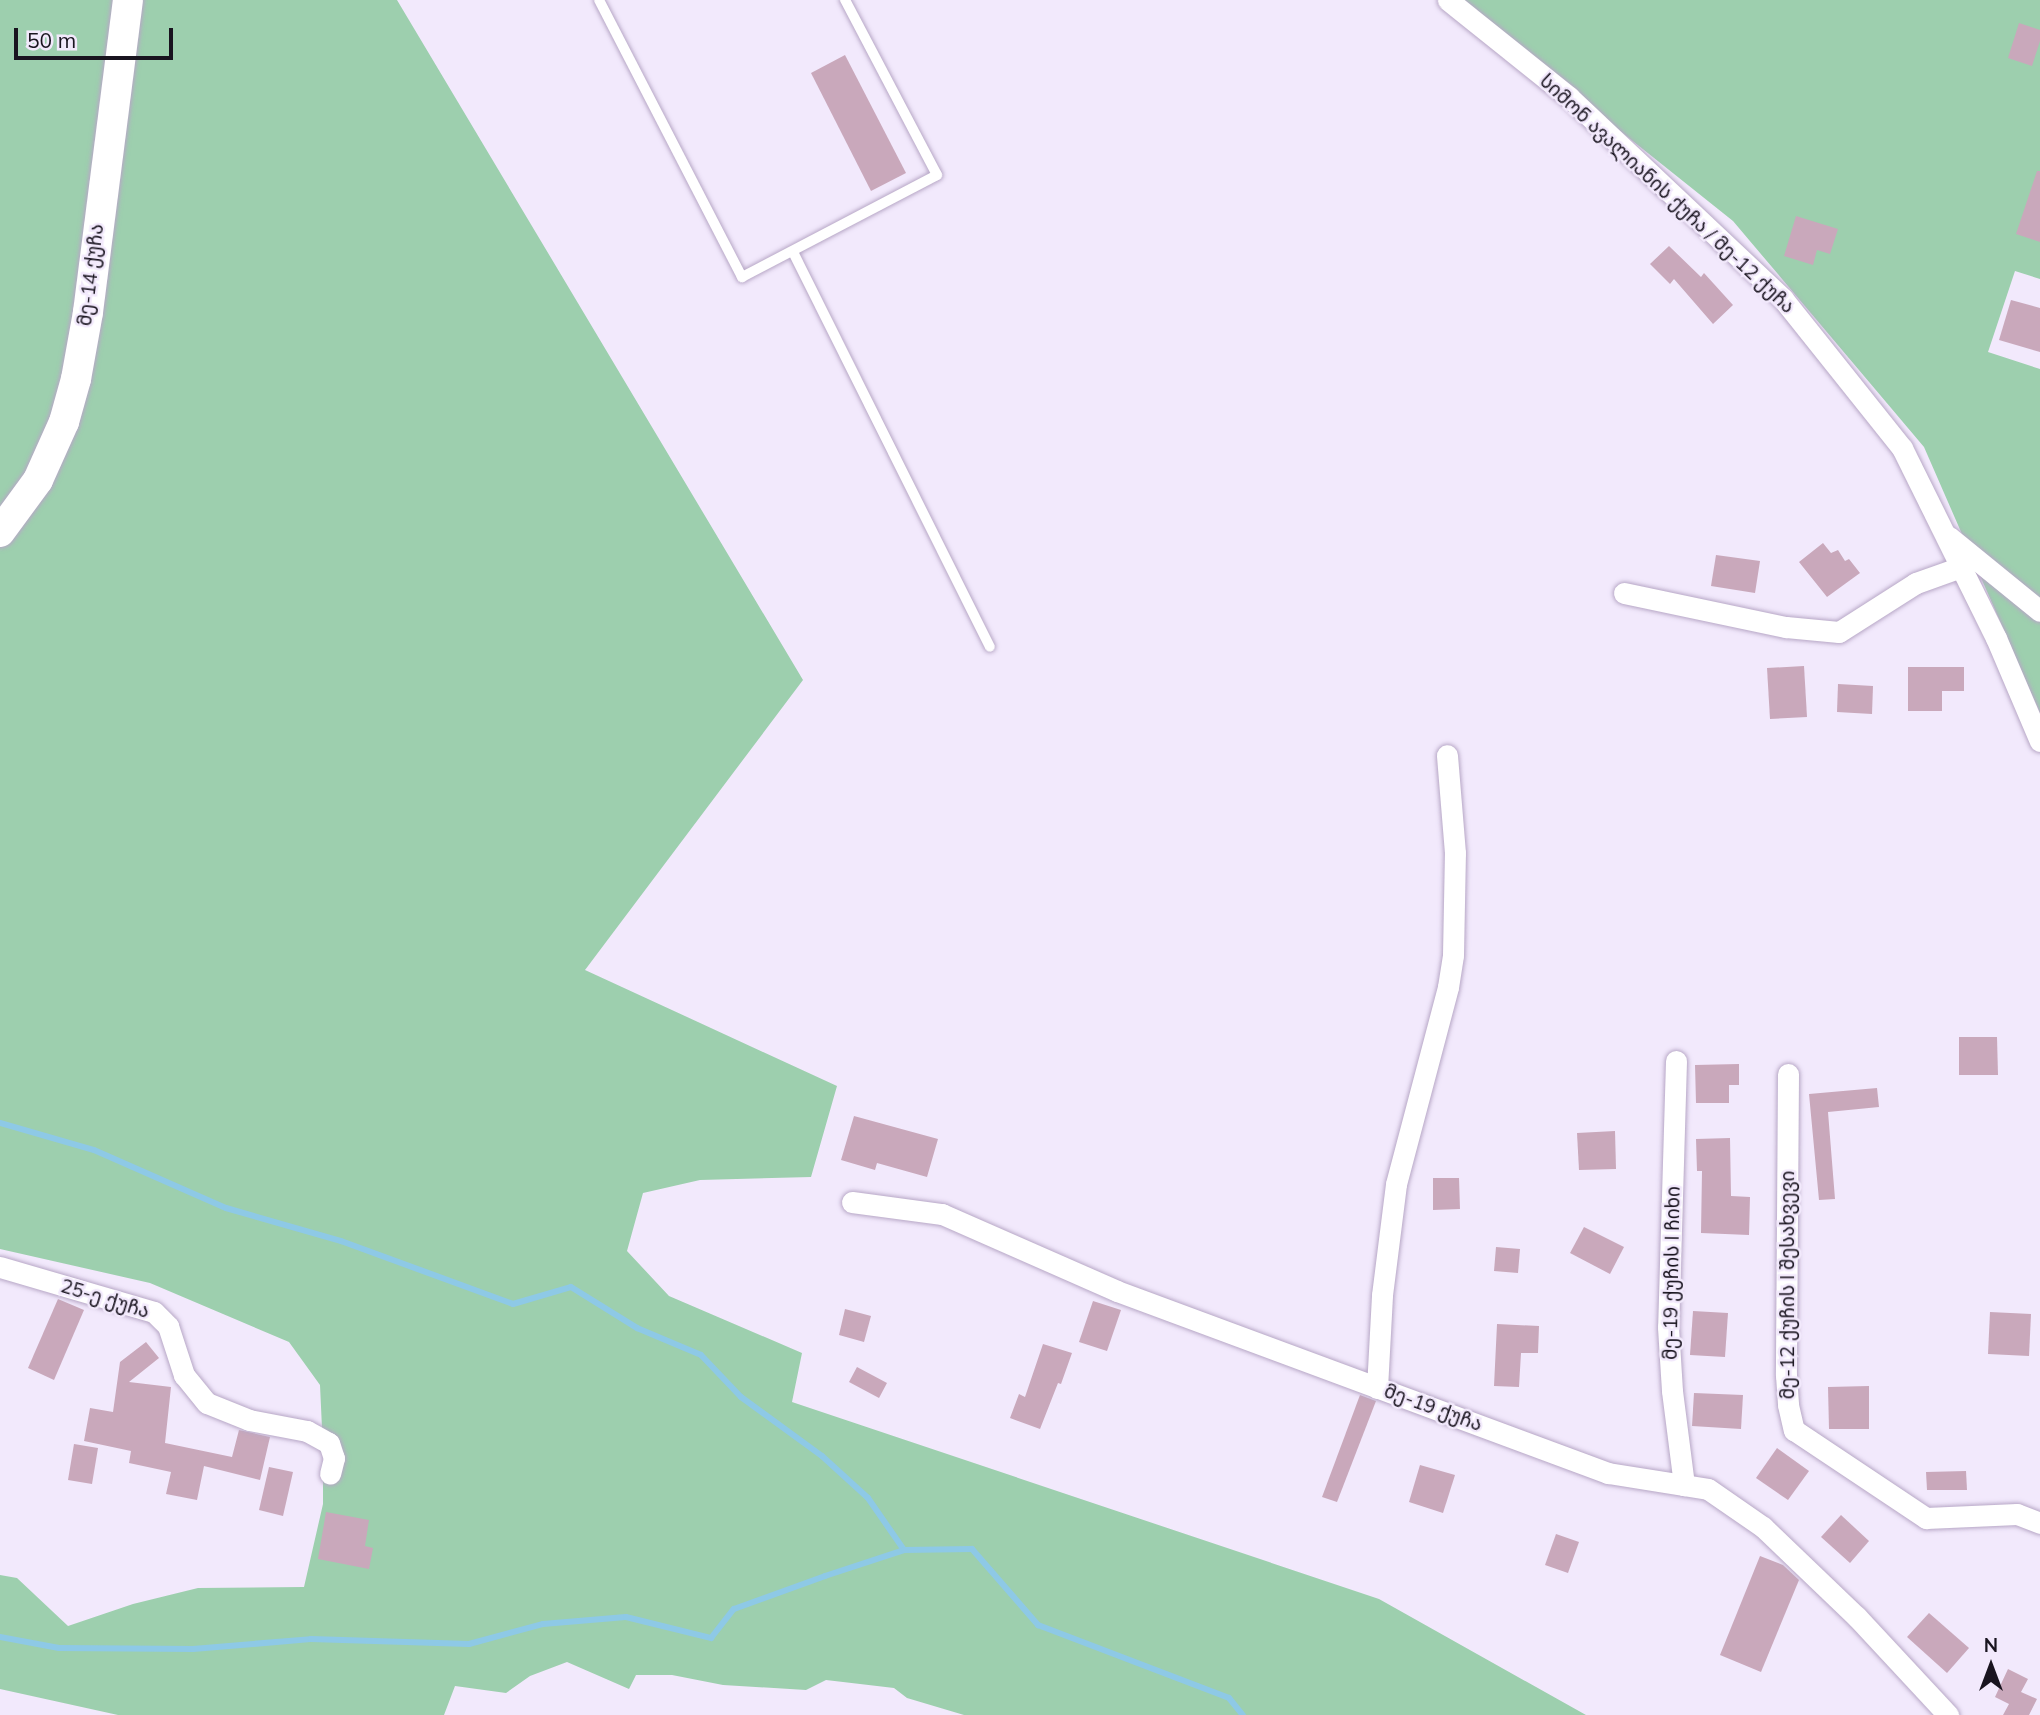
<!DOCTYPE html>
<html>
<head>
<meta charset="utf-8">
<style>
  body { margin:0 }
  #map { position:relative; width:2040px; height:1715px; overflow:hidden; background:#f2e9fc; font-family:Mulish,"Noto Sans Georgian",sans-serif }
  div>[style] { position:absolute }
  .green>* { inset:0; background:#9dcfae }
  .stream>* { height:6px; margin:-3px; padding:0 3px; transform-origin:3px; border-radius:3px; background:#8ec9e6 }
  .building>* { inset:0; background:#c9a8bb }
  .roads { filter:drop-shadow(0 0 2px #b7a7c6) drop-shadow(0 0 2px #b7a7c6) }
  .lane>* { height:10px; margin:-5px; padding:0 5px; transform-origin:5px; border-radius:5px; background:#fff }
  .street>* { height:21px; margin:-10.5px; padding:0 10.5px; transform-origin:10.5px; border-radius:10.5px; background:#fff }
  .secondary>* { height:30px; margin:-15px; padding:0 15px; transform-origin:15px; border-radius:15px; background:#fff }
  span { translate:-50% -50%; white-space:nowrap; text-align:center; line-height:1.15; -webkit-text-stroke:5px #f2e9fc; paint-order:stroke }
  .street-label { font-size:19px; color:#19141f }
  .north { position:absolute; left:1956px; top:1631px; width:70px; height:70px; -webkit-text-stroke:5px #f2e9fc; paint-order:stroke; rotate:0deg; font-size:19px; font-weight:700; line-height:28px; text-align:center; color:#19141f }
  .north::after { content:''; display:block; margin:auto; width:24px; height:32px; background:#19141f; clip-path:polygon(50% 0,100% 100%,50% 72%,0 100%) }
  .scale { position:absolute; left:14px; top:28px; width:159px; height:32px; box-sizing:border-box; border:4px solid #19141f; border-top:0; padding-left:9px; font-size:21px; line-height:24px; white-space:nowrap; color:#19141f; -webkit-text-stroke:5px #f2e9fc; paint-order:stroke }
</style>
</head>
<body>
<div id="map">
  <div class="green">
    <i style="clip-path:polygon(0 0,397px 0,803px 680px,585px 970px,837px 1086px,811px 1177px,700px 1180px,643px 1193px,627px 1251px,669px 1296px,802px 1353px,792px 1402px,1379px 1599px,1586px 1715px,964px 1715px,907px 1698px,894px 1688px,826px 1680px,806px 1690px,723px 1685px,672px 1675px,636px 1675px,629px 1689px,567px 1662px,530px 1676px,506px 1693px,455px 1686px,444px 1715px,118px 1715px,0 1689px,0 1575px,17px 1578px,68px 1626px,133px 1604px,198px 1588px,304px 1587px,323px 1504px,323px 1450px,320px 1385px,289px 1342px,150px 1283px,0 1249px)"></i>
    <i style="clip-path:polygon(1456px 0,2040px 0,2040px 279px,2015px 271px,1988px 352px,2040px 369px,2040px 713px,1924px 447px,1733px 221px)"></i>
  </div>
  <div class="stream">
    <i style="left:0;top:1123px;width:98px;rotate:16deg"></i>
    <i style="left:94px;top:1150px;width:144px;rotate:23.7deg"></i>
    <i style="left:226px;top:1208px;width:120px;rotate:16deg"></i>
    <i style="left:341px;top:1241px;width:183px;rotate:20.1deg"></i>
    <i style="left:513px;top:1304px;width:60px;rotate:-16.3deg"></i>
    <i style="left:571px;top:1287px;width:78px;rotate:31.8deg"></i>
    <i style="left:637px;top:1328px;width:69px;rotate:22.9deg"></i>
    <i style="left:701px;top:1355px;width:58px;rotate:46.4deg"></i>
    <i style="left:741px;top:1397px;width:100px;rotate:36.1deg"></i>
    <i style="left:822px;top:1456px;width:62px;rotate:42.4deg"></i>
    <i style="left:868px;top:1498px;width:63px;rotate:55.3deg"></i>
    <i style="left:0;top:1637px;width:60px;rotate:10.6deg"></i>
    <i style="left:59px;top:1648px;width:134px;rotate:0.4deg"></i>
    <i style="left:193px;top:1649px;width:118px;rotate:-4.8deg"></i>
    <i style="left:311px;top:1639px;width:158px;rotate:1.8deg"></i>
    <i style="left:469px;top:1644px;width:77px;rotate:-15.1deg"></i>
    <i style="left:543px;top:1624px;width:83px;rotate:-4.8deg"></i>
    <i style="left:626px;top:1617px;width:88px;rotate:13.9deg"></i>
    <i style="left:711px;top:1638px;width:37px;rotate:-52deg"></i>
    <i style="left:734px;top:1609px;width:97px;rotate:-19.9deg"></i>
    <i style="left:825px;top:1576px;width:83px;rotate:-18.2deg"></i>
    <i style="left:904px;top:1550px;width:68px;rotate:-0.8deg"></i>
    <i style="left:972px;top:1549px;width:101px;rotate:49deg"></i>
    <i style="left:1038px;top:1625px;width:204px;rotate:20.9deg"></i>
    <i style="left:1229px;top:1698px;width:22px;rotate:51deg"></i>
  </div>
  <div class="building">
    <i style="clip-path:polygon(2019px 23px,2040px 30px,2040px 41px,2032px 66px,2008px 58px)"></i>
    <i style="clip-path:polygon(845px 55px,906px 173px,871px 191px,811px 73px)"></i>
    <i style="clip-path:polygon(2037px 171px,2040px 171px,2040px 242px,2016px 234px)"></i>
    <i style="clip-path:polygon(1796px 216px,1838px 229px,1830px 254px,1817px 250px,1813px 265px,1784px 256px)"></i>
    <i style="clip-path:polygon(1669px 246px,1701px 277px,1704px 273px,1733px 305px,1713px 324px,1674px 279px,1670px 284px,1650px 264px)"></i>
    <i style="clip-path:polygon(2011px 300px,2040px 308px,2040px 352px,1999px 340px)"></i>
    <i style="clip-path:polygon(1823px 543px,1831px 553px,1838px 550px,1845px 561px,1849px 559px,1860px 573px,1827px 597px,1799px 562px)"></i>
    <i style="clip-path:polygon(1716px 555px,1760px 561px,1755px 593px,1711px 586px)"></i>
    <i style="clip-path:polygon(1804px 666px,1807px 717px,1770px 719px,1767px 668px)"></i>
    <i style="clip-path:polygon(1908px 667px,1964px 667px,1964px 691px,1942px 691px,1942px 711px,1908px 711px)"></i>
    <i style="clip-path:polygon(1838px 684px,1873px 686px,1872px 714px,1837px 712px)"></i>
    <i style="clip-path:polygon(1959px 1037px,1997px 1037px,1998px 1075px,1959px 1075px)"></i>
    <i style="clip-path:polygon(1739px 1064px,1739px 1085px,1729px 1085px,1729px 1103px,1696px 1103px,1695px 1065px)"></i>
    <i style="clip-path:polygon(1877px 1088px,1879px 1107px,1828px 1112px,1835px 1199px,1819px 1200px,1809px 1094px)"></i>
    <i style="clip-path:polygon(854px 1116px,938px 1139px,927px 1177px,877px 1163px,875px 1170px,841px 1160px)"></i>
    <i style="clip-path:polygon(1615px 1131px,1616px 1169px,1579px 1170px,1577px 1133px)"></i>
    <i style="clip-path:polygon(1730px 1138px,1731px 1196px,1750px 1197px,1749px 1235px,1701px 1233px,1702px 1171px,1697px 1171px,1696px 1139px)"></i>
    <i style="clip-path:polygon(1433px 1178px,1459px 1178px,1460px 1209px,1433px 1210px)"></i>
    <i style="clip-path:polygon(1584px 1227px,1624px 1247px,1610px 1274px,1570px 1253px)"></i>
    <i style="clip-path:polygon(1496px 1247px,1520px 1249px,1518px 1273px,1494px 1271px)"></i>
    <i style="clip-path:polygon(58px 1299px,84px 1310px,54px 1380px,28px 1368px)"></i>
    <i style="clip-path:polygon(1093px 1301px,1121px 1310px,1107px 1351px,1079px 1342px)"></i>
    <i style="clip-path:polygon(845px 1309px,871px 1316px,864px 1342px,839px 1335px)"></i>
    <i style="clip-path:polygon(1693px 1311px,1728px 1313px,1725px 1357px,1690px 1355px)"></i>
    <i style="clip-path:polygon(1990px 1312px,2031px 1314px,2029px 1356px,1988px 1354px)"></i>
    <i style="clip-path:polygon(1497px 1324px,1539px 1326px,1538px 1353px,1521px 1353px,1519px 1387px,1494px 1386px)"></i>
    <i style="clip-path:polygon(146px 1342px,159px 1358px,129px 1382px,171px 1387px,165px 1443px,232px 1457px,239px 1430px,270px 1437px,260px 1480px,204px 1466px,197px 1500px,166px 1494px,171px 1472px,129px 1463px,131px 1451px,84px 1441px,90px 1408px,113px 1412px,120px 1362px)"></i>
    <i style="clip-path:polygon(1043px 1344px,1072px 1353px,1061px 1384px,1058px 1383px,1040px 1429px,1010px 1418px,1019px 1394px,1025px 1397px)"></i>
    <i style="clip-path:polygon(857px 1367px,887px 1383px,879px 1398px,849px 1382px)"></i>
    <i style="clip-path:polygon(1869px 1386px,1869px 1429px,1829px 1429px,1828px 1387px)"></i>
    <i style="clip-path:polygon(1694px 1393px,1743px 1395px,1741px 1429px,1692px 1426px)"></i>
    <i style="clip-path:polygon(1360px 1395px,1376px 1401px,1337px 1502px,1322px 1497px)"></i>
    <i style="clip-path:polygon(74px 1444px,98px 1448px,92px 1484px,68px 1480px)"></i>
    <i style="clip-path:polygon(1777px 1448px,1809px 1471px,1788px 1500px,1756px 1478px)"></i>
    <i style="clip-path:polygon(1420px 1465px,1455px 1475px,1443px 1513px,1409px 1502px)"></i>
    <i style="clip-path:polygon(269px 1467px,293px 1472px,283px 1516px,259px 1510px)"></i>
    <i style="clip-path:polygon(1966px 1471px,1967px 1490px,1927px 1490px,1926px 1472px)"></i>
    <i style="clip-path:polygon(326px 1512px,369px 1520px,365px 1546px,373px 1548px,369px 1569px,318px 1559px)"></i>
    <i style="clip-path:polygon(1841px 1515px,1869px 1541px,1850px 1563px,1821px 1537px)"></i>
    <i style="clip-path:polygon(1556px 1534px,1579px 1542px,1568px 1573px,1545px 1565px)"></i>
    <i style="clip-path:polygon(1760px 1556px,1783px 1565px,1799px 1580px,1761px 1672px,1720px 1655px)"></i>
    <i style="clip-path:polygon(1929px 1613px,1969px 1648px,1947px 1673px,1907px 1637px)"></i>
    <i style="clip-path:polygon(2008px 1669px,2028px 1679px,2021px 1692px,2037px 1699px,2029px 1715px,2003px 1715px,2009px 1704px,1995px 1697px)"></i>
  </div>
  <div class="roads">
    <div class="lane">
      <i style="left:599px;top:0;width:312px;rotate:62.7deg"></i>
      <i style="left:742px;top:277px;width:220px;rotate:-27.6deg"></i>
      <i style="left:937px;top:175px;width:198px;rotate:-117.7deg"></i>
      <i style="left:793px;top:252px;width:441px;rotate:63.5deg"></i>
    </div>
    <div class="street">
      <i style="left:1448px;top:0;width:155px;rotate:38.7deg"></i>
      <i style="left:1569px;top:97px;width:294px;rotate:43.3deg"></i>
      <i style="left:1783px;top:299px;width:191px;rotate:51.4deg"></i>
      <i style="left:1902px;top:448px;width:212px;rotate:63.7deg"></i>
      <i style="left:1996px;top:638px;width:112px;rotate:66.9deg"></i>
      <i style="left:1949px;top:537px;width:117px;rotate:39.1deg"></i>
      <i style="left:1624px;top:593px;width:166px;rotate:11.9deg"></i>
      <i style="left:1786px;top:627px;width:53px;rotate:5.4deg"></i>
      <i style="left:1839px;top:632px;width:91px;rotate:-32.5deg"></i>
      <i style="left:1916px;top:583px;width:48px;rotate:-19.6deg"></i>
      <i style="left:1676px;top:1061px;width:266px;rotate:91.7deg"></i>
      <i style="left:1668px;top:1327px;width:64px;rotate:86.4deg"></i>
      <i style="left:1672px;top:1391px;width:95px;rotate:82.7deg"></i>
      <i style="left:1788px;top:1074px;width:301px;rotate:90.4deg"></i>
      <i style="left:1786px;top:1375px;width:30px;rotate:86deg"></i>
      <i style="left:1788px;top:1405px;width:26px;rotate:77deg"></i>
      <i style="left:1794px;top:1430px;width:159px;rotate:33.7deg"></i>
      <i style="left:1926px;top:1518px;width:91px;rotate:-2.5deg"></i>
      <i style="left:2017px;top:1514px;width:25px;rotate:21deg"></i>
      <i style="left:852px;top:1202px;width:91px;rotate:7.6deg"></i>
      <i style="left:942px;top:1214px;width:191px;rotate:23.7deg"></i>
      <i style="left:1117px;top:1291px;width:524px;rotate:20.34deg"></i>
      <i style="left:1608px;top:1473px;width:101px;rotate:9.1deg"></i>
      <i style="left:1708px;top:1489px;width:67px;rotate:34.6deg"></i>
      <i style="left:1763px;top:1527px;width:130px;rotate:43.8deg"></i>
      <i style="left:1857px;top:1617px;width:134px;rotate:47.1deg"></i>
      <i style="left:0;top:1267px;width:160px;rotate:16.3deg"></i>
      <i style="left:154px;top:1312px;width:20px;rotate:45deg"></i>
      <i style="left:168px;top:1326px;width:52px;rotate:71.9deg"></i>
      <i style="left:184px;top:1375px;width:36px;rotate:51deg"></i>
      <i style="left:207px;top:1403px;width:45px;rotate:22deg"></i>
      <i style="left:249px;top:1420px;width:59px;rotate:10.7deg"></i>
      <i style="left:307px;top:1431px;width:25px;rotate:29deg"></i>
      <i style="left:329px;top:1443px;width:16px;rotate:72deg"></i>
      <i style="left:334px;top:1458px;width:16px;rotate:104deg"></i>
      <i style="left:1377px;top:1388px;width:93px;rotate:-86.9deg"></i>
      <i style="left:1382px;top:1295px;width:112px;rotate:-82.8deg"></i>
      <i style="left:1396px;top:1184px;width:204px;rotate:-75.2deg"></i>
      <i style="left:1448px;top:987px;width:32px;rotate:-81deg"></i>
      <i style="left:1453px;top:955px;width:102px;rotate:-88.9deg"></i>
      <i style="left:1455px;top:853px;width:98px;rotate:-94.7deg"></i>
    </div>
    <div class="secondary">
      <i style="left:0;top:532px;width:64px;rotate:-53.8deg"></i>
      <i style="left:38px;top:480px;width:64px;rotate:-65.9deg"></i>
      <i style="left:64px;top:422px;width:45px;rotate:-74.4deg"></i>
      <i style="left:76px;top:379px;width:68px;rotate:-79.8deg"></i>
      <i style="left:88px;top:312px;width:315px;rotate:-82.7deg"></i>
    </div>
  </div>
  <div class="street-label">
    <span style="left:1667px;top:194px;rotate:43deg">სიმონ ავალიანის ქუჩა / მე-12 ქუჩა</span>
    <span style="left:91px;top:275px;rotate:-83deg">მე-14 ქუჩა</span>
    <span style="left:1672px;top:1273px;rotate:-89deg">მე-19 ქუჩის I ჩიხი</span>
    <span style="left:1788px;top:1285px;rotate:-90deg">მე-12 ქუჩის I შესახვევი</span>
    <span style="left:105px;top:1299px;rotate:17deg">25-ე ქუჩა</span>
    <span style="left:1433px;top:1408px;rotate:20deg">მე-19 ქუჩა</span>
  </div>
  <div class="north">N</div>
  <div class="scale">50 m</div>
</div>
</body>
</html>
